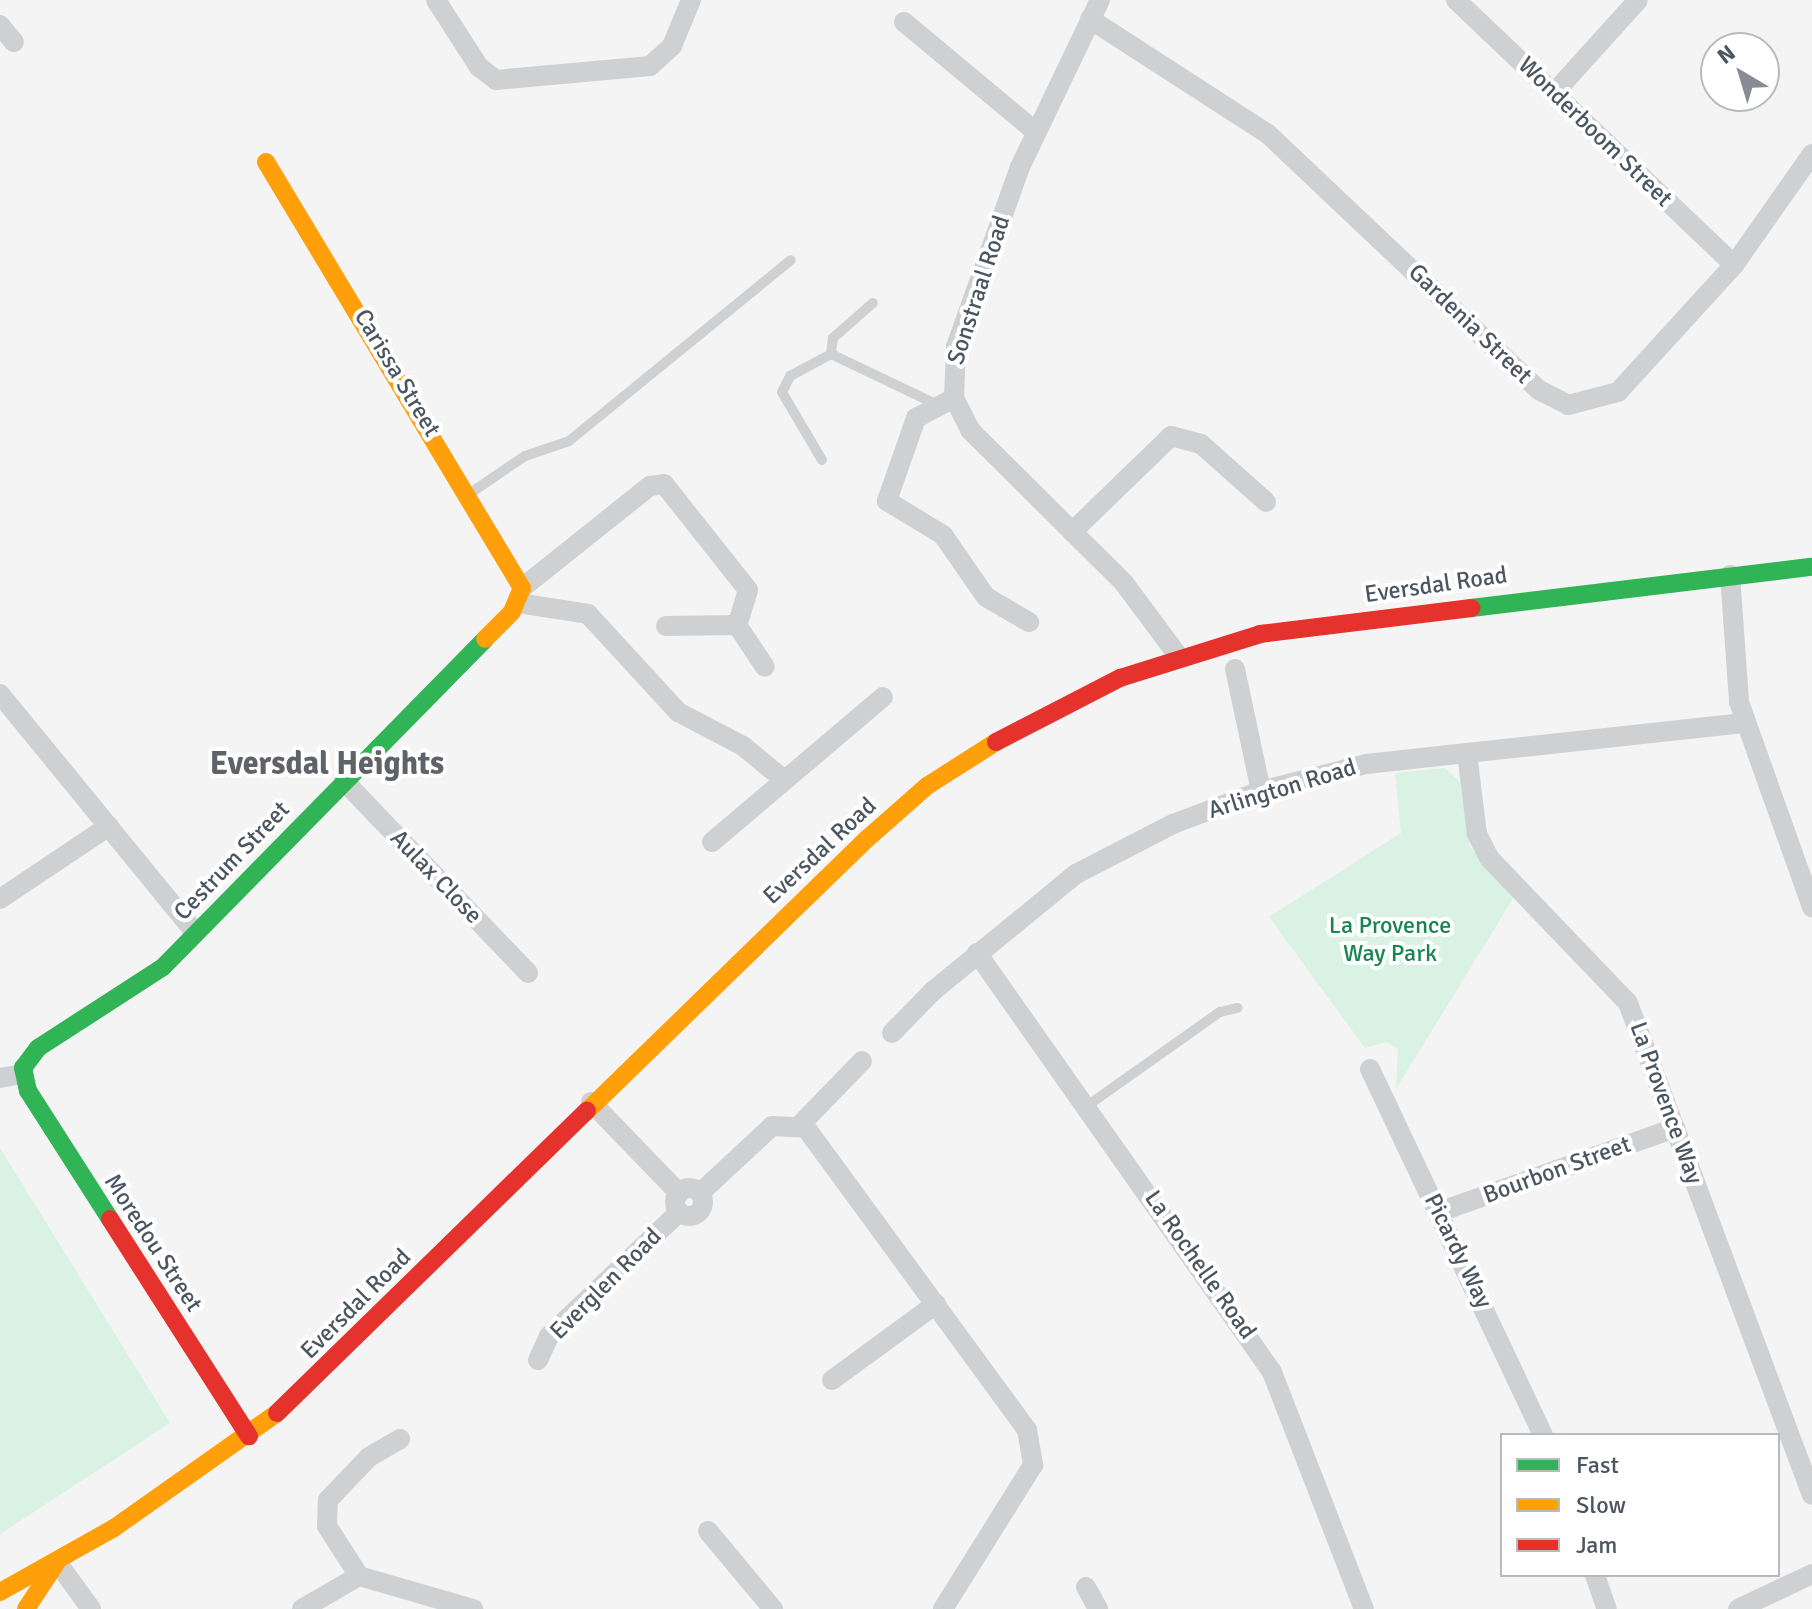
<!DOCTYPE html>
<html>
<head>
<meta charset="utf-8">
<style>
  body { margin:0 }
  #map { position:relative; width:1812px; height:1609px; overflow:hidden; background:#f4f4f4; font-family:Signika,sans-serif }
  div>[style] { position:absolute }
  .green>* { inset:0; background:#d9f2e3 }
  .lane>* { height:10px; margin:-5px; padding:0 5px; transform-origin:5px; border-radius:5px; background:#ced0d2 }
  .street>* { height:20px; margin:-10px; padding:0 10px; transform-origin:10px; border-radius:10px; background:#ced0d2 }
  .street>.ring { margin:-10px; padding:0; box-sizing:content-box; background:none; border:20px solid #ced0d2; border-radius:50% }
  .fast>* { height:18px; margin:-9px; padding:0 9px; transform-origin:9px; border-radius:9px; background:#30b455 }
  .slow>* { height:18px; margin:-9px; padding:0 9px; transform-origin:9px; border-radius:9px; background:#ff9f0a }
  .jam>* { height:18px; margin:-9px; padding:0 9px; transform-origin:9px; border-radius:9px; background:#e5322d }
  span { translate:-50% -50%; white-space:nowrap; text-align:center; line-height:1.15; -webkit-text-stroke:8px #fff; paint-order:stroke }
  .street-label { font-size:24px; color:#4a5661 }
  .park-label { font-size:24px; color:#17864f }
  .district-label { font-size:32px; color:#5f6368; font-weight:700 }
  .legend { position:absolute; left:1500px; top:1433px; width:280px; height:144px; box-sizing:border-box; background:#fff; border:2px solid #b7bbc0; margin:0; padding:10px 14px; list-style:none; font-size:24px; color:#4a5661 }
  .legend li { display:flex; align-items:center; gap:16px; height:40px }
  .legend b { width:40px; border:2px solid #b7bbc0 }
  .north { position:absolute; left:1700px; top:32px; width:80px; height:80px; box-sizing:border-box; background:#fff; border:2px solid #b7bbc0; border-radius:50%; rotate:322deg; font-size:22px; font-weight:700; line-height:32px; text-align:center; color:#4a5661 }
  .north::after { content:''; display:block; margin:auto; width:28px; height:36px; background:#868d94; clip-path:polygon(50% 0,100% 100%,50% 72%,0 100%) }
</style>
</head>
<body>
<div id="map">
  <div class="green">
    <i style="clip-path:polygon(1445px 768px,1460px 782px,1470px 847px,1514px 897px,1396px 1089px,1398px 1049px,1386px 1042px,1365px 1048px,1269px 917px,1401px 833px,1395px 773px)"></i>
    <i style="clip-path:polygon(0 1148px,170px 1423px,0 1534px)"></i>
  </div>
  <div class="lane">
    <i style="left:831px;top:354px;width:16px;rotate:-83deg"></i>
    <i style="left:833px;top:338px;width:53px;rotate:-41.2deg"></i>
    <i style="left:822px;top:460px;width:79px;rotate:-120.5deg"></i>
    <i style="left:782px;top:392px;width:18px;rotate:-63deg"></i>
    <i style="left:790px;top:376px;width:47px;rotate:-28.2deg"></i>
    <i style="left:831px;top:354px;width:116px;rotate:25.5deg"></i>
    <i style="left:469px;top:494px;width:68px;rotate:-34.2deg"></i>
    <i style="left:525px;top:456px;width:46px;rotate:-18.8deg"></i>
    <i style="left:569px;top:441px;width:286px;rotate:-39.2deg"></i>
    <i style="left:1087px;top:1106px;width:163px;rotate:-35.3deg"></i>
    <i style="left:1220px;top:1012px;width:18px;rotate:-13deg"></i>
  </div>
  <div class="street">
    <i style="left:436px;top:0;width:80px;rotate:57.3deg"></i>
    <i style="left:479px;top:67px;width:21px;rotate:37deg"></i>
    <i style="left:496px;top:80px;width:155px;rotate:-5.2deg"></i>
    <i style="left:650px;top:66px;width:30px;rotate:-42deg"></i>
    <i style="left:672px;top:46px;width:50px;rotate:-67.6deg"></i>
    <i style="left:1100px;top:0;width:185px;rotate:115.6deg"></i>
    <i style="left:1020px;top:167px;width:191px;rotate:109.6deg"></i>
    <i style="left:956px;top:347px;width:51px;rotate:92.2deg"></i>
    <i style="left:954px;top:398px;width:36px;rotate:63deg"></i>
    <i style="left:970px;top:430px;width:217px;rotate:44.8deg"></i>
    <i style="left:1124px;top:583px;width:92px;rotate:53.4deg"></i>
    <i style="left:1456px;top:0;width:384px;rotate:43.6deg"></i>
    <i style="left:1090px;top:19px;width:212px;rotate:32.9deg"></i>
    <i style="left:1268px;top:134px;width:373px;rotate:43.4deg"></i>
    <i style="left:1539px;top:390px;width:33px;rotate:27deg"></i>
    <i style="left:1568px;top:405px;width:52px;rotate:-14.6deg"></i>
    <i style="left:1618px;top:392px;width:172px;rotate:-47.6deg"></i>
    <i style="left:1734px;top:265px;width:136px;rotate:-54.9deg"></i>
    <i style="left:904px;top:22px;width:170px;rotate:39.8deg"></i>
    <i style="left:0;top:25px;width:22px;rotate:51deg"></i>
    <i style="left:1554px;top:93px;width:125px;rotate:-47.9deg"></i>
    <i style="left:954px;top:398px;width:43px;rotate:152.2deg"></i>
    <i style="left:916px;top:418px;width:88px;rotate:109.3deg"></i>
    <i style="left:887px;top:501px;width:66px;rotate:31.3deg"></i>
    <i style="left:943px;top:535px;width:75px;rotate:55.3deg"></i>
    <i style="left:986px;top:597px;width:50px;rotate:30.2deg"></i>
    <i style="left:1072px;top:532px;width:138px;rotate:-44.1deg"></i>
    <i style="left:1171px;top:436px;width:31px;rotate:15deg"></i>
    <i style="left:1201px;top:444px;width:87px;rotate:41.7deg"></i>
    <i style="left:1730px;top:575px;width:127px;rotate:85.9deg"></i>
    <i style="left:1739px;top:702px;width:218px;rotate:70.4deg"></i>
    <i style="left:522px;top:588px;width:164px;rotate:-38.6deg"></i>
    <i style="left:650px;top:486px;width:14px;rotate:-8deg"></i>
    <i style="left:664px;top:484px;width:135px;rotate:51.6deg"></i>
    <i style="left:748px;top:590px;width:37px;rotate:107deg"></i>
    <i style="left:737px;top:625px;width:71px;rotate:179.2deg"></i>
    <i style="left:518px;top:603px;width:71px;rotate:8.9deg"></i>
    <i style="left:588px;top:614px;width:133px;rotate:47.4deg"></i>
    <i style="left:678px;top:712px;width:73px;rotate:27.6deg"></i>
    <i style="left:743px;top:746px;width:52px;rotate:39.5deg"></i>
    <i style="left:737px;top:625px;width:50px;rotate:56.3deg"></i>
    <i style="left:1235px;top:669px;width:125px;rotate:78deg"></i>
    <i style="left:0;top:694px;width:308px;rotate:50.7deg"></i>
    <i style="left:1467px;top:753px;width:82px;rotate:83deg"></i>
    <i style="left:1477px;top:834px;width:28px;rotate:63deg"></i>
    <i style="left:1490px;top:859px;width:199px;rotate:46.2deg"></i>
    <i style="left:1628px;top:1003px;width:525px;rotate:69.5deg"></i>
    <i style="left:344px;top:781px;width:266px;rotate:46.2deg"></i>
    <i style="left:712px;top:842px;width:224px;rotate:-40.3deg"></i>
    <i style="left:0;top:899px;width:131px;rotate:-33.8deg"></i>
    <i style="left:977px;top:953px;width:512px;rotate:54.85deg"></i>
    <i style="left:1272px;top:1372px;width:254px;rotate:68.8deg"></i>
    <i style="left:892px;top:1033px;width:59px;rotate:-45.7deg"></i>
    <i style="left:933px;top:991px;width:185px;rotate:-39.3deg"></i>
    <i style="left:1076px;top:874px;width:109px;rotate:-27.3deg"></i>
    <i style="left:1173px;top:824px;width:94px;rotate:-20.6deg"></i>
    <i style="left:1261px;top:791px;width:108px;rotate:-14.4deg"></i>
    <i style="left:1366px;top:764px;width:380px;rotate:-6.2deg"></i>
    <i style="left:1370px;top:1069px;width:405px;rotate:64.7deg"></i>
    <i style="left:0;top:1078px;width:23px;rotate:-10deg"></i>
    <i style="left:591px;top:1102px;width:127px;rotate:46deg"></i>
    <i style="left:800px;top:1125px;width:89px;rotate:-45.9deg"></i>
    <i class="ring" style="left:675px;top:1188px;width:8px;height:8px"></i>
    <i style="left:700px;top:1193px;width:98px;rotate:-42.9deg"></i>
    <i style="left:772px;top:1126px;width:34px;rotate:3deg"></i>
    <i style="left:806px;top:1128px;width:374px;rotate:53.8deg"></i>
    <i style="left:1027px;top:1430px;width:36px;rotate:80deg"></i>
    <i style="left:1033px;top:1465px;width:170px;rotate:122deg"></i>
    <i style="left:1439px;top:1212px;width:251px;rotate:-19.6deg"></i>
    <i style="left:538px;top:1360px;width:26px;rotate:-65deg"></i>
    <i style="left:549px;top:1336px;width:180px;rotate:-43.6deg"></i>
    <i style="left:832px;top:1380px;width:129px;rotate:-36.2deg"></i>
    <i style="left:708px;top:1531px;width:102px;rotate:50.2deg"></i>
    <i style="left:57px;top:1562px;width:58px;rotate:54.1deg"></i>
    <i style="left:1595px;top:1575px;width:36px;rotate:71deg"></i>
    <i style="left:359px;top:1576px;width:59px;rotate:-122.6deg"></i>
    <i style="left:327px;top:1526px;width:26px;rotate:-88deg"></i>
    <i style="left:328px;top:1500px;width:59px;rotate:-46.4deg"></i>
    <i style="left:369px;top:1457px;width:36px;rotate:-30deg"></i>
    <i style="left:1086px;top:1587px;width:25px;rotate:61deg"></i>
    <i style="left:302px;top:1609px;width:66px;rotate:-30.1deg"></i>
    <i style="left:359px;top:1576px;width:119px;rotate:16.1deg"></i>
    <i style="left:1738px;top:1609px;width:82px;rotate:-25.3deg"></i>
  </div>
  <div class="fast">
    <i style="left:1471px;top:608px;width:343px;rotate:-6.9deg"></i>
    <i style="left:110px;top:1219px;width:152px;rotate:-122.6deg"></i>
    <i style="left:28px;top:1091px;width:24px;rotate:-102deg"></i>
    <i style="left:23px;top:1068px;width:25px;rotate:-53deg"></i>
    <i style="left:38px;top:1048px;width:149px;rotate:-32.9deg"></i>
    <i style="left:163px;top:967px;width:460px;rotate:-45.5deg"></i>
  </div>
  <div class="slow">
    <i style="left:266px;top:162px;width:497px;rotate:59deg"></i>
    <i style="left:522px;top:588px;width:26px;rotate:113deg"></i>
    <i style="left:512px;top:612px;width:38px;rotate:135deg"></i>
    <i style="left:587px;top:1111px;width:392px;rotate:-44.2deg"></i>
    <i style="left:868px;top:838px;width:79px;rotate:-41.4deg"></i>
    <i style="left:927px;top:786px;width:82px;rotate:-32.5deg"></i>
    <i style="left:0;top:1592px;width:131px;rotate:-29.3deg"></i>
    <i style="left:114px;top:1528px;width:199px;rotate:-35.2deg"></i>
    <i style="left:26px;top:1609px;width:56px;rotate:-56.6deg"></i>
  </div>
  <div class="jam">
    <i style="left:996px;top:742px;width:140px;rotate:-27.3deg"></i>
    <i style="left:1120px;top:678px;width:147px;rotate:-17.4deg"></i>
    <i style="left:1260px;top:634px;width:213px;rotate:-7deg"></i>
    <i style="left:110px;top:1219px;width:258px;rotate:57.4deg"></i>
    <i style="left:277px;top:1413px;width:433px;rotate:-44.3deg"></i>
  </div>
  <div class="street-label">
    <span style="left:1595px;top:132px;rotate:44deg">Wonderboom Street</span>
    <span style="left:979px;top:290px;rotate:-72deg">Sonstraal Road</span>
    <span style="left:1470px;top:324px;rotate:44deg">Gardenia Street</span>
    <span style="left:397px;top:373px;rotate:59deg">Carissa Street</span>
    <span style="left:1436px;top:585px;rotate:-8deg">Eversdal Road</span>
    <span style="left:1282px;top:789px;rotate:-17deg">Arlington Road</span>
    <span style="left:820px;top:851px;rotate:-43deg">Eversdal Road</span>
    <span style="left:232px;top:861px;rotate:-46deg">Cestrum Street</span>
    <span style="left:436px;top:877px;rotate:46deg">Aulax Close</span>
    <span style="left:1666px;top:1103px;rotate:70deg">La Provence Way</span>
    <span style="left:1557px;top:1170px;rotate:-20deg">Bourbon Street</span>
    <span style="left:153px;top:1243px;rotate:57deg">Moredou Street</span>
    <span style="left:1458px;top:1251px;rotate:64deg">Picardy Way</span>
    <span style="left:1200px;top:1265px;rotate:55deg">La Rochelle Road</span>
    <span style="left:606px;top:1284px;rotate:-45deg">Everglen Road</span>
    <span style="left:356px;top:1304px;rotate:-45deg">Eversdal Road</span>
  </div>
  <div class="park-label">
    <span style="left:1390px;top:940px">La Provence<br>Way Park</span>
  </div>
  <div class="district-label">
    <span style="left:327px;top:764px">Eversdal Heights</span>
  </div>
  <ul class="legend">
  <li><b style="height:10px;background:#30b455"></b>Fast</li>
  <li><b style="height:10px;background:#ff9f0a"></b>Slow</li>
  <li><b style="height:10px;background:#e5322d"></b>Jam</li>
  </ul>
  <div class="north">N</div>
</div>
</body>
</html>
